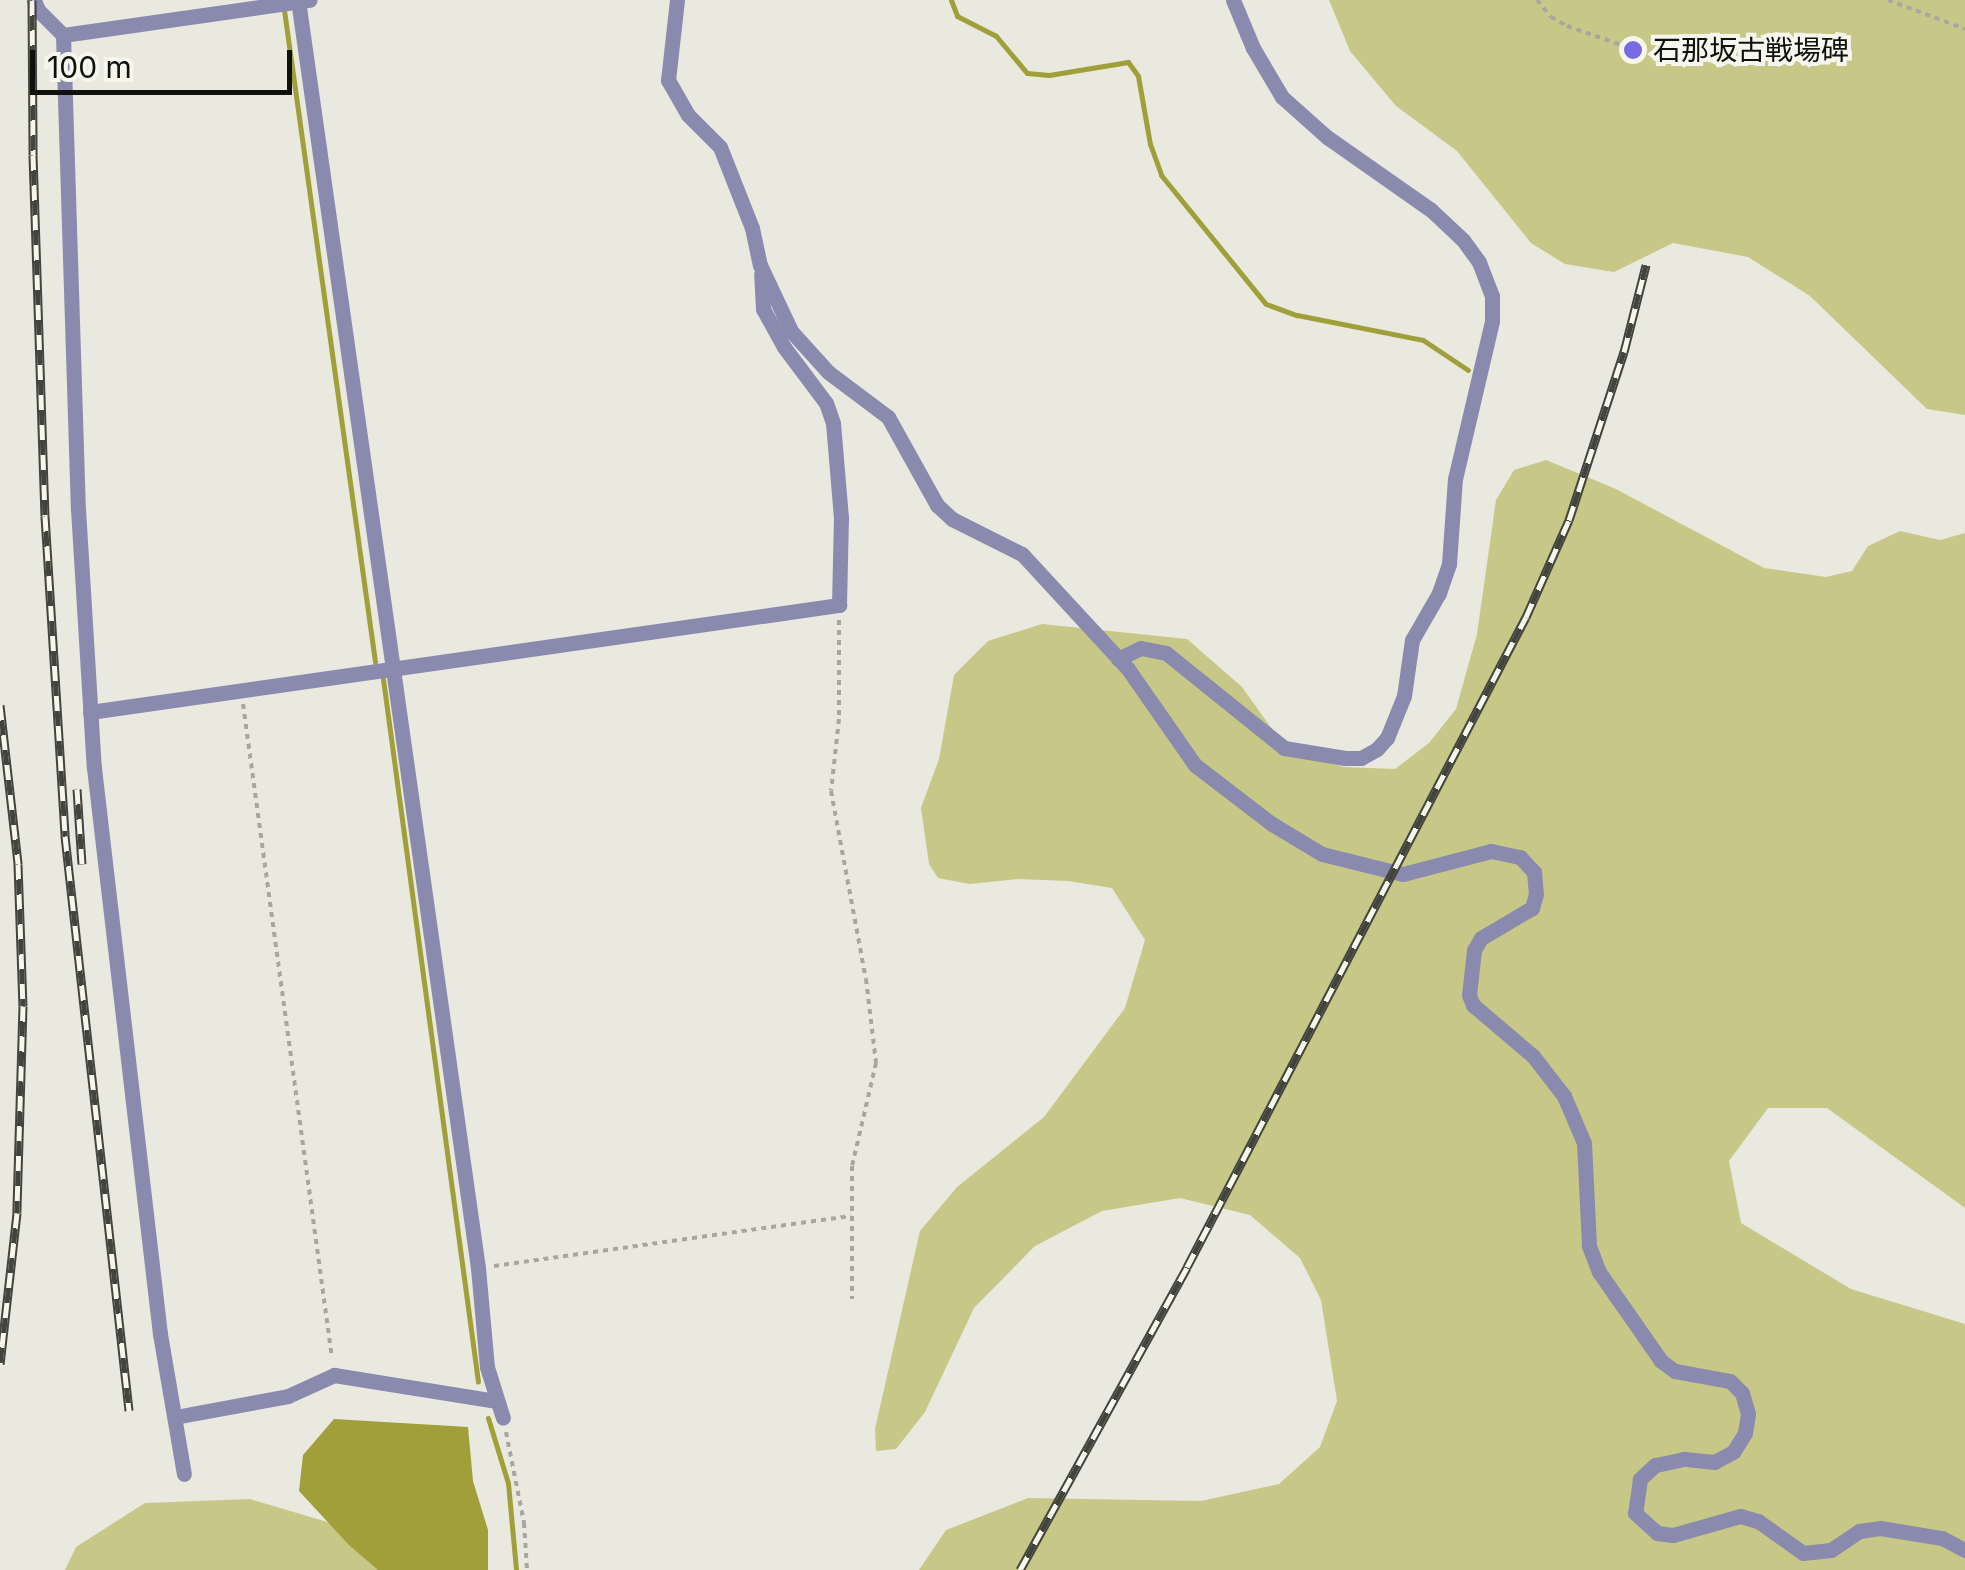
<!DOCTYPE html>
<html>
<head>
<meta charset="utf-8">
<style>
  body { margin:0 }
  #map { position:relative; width:1965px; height:1570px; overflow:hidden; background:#e9e9e0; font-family:Inter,"Noto Sans JP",sans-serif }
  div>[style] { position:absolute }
  .green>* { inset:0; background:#c7c788 }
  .water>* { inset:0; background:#a19f39 }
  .stream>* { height:5px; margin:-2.5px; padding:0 2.5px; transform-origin:2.5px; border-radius:2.5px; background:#a19f39 }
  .path>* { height:4px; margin-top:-2px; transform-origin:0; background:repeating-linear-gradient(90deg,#a7a7a0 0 5px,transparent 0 10px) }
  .street>* { height:15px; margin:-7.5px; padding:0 7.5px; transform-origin:7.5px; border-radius:7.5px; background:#8a8aaf }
  .rail>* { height:9px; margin-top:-4.5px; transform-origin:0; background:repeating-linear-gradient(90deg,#f6f6ed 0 15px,#44443f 0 30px); box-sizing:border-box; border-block:2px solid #44443f }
  .dots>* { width:28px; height:28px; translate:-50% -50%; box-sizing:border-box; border:5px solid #f6f6ed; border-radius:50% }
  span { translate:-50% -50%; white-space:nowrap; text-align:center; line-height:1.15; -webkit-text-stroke:8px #f6f6ed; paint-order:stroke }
  .poi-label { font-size:28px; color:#10100d }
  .left { translate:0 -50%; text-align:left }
  .scale { position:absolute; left:30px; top:50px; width:262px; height:45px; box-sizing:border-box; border:5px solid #10100d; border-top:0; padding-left:12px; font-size:30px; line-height:35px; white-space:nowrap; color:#10100d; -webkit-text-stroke:8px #f6f6ed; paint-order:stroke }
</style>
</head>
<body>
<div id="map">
  <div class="green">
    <i style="clip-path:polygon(1329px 0,1965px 0,1965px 415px,1927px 409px,1810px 296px,1748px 257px,1673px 243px,1614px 272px,1565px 264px,1531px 243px,1457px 151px,1396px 106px,1350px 51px)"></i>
    <i style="clip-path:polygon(1546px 460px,1616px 489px,1764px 568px,1826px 577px,1852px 571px,1868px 546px,1900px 531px,1940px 540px,1965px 533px,1965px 1208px,1827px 1108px,1768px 1108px,1729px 1161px,1741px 1223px,1851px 1289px,1965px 1324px,1965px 1570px,919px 1570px,946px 1530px,1028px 1498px,1201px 1501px,1279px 1484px,1320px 1447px,1337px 1401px,1321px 1300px,1300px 1258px,1250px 1215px,1180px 1198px,1102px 1211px,1035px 1246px,974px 1308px,925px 1412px,896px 1449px,876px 1451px,875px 1429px,920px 1231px,957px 1187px,1044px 1117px,1125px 1008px,1145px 940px,1112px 888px,1068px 881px,1019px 879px,970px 884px,938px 878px,929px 864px,921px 808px,939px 759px,954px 675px,988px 641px,1042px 624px,1187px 639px,1242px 687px,1287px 750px,1344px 767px,1395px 769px,1429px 743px,1456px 709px,1477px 634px,1496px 500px,1514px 470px)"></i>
    <i style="clip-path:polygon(250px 1499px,334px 1524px,384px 1570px,65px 1570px,76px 1547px,145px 1503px)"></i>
  </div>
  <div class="water">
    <i style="clip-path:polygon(334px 1419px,468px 1427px,473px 1481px,488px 1530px,488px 1570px,378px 1570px,349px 1545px,299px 1491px,303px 1455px)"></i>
  </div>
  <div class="stream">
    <i style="left:951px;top:0;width:17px;rotate:69deg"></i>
    <i style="left:957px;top:16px;width:44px;rotate:27.1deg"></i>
    <i style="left:996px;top:36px;width:48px;rotate:50deg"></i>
    <i style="left:1027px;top:73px;width:22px;rotate:5deg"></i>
    <i style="left:1049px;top:75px;width:80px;rotate:-9.3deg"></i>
    <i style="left:1128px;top:62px;width:17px;rotate:54deg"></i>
    <i style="left:1138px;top:76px;width:69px;rotate:80deg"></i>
    <i style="left:1150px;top:144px;width:33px;rotate:70deg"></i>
    <i style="left:1161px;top:175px;width:166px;rotate:50.9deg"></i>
    <i style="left:1266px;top:304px;width:33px;rotate:20deg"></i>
    <i style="left:1297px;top:315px;width:128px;rotate:11.2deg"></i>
    <i style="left:1423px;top:340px;width:54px;rotate:33.7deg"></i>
    <i style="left:284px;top:10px;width:658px;rotate:82.05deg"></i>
    <i style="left:383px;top:679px;width:709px;rotate:82.3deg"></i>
    <i style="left:488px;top:1418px;width:68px;rotate:72.9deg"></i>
    <i style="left:508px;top:1483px;width:87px;rotate:84.7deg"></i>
  </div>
  <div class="path">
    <i style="left:1537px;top:0;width:22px;rotate:51deg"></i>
    <i style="left:1551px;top:17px;width:18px;rotate:29deg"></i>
    <i style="left:1567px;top:26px;width:64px;rotate:19.3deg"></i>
    <i style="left:1888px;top:0;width:82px;rotate:20.6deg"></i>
    <i style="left:839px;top:620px;width:99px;rotate:90deg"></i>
    <i style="left:839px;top:719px;width:72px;rotate:96.3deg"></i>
    <i style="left:831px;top:791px;width:191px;rotate:79.5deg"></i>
    <i style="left:866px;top:979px;width:85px;rotate:83.2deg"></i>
    <i style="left:876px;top:1063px;width:106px;rotate:103.1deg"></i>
    <i style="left:852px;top:1166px;width:133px;rotate:90deg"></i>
    <i style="left:243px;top:704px;width:660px;rotate:82.25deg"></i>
    <i style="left:494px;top:1266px;width:360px;rotate:-8deg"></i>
    <i style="left:506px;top:1432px;width:93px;rotate:78.8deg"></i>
    <i style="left:524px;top:1523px;width:47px;rotate:86.3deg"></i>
  </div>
  <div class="street">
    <i style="left:34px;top:0;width:11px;rotate:68deg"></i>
    <i style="left:38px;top:10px;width:35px;rotate:45deg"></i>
    <i style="left:63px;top:35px;width:474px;rotate:88.2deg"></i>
    <i style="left:78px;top:509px;width:259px;rotate:86.5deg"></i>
    <i style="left:94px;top:768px;width:570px;rotate:83.35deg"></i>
    <i style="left:160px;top:1334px;width:142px;rotate:80.3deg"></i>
    <i style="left:298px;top:0;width:1281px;rotate:81.92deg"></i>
    <i style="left:478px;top:1268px;width:99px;rotate:84.8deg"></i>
    <i style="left:487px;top:1367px;width:53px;rotate:72.6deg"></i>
    <i style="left:677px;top:0;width:81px;rotate:96.4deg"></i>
    <i style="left:668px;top:80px;width:40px;rotate:60.3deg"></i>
    <i style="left:688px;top:115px;width:45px;rotate:45deg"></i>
    <i style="left:720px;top:147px;width:87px;rotate:68.4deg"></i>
    <i style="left:752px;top:228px;width:38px;rotate:78deg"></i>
    <i style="left:760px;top:265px;width:73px;rotate:64.8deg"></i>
    <i style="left:791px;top:331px;width:55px;rotate:47.9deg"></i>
    <i style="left:828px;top:372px;width:75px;rotate:36.9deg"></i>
    <i style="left:888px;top:417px;width:101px;rotate:60.9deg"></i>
    <i style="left:937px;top:505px;width:21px;rotate:43deg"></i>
    <i style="left:952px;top:519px;width:78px;rotate:26.6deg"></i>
    <i style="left:1022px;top:554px;width:156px;rotate:47.3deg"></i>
    <i style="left:1128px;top:669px;width:117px;rotate:55.1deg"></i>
    <i style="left:1195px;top:765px;width:97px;rotate:37.5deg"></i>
    <i style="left:1272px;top:824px;width:58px;rotate:31deg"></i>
    <i style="left:1322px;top:854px;width:83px;rotate:13.9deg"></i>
    <i style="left:1403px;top:874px;width:91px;rotate:-14.6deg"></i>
    <i style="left:1491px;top:851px;width:30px;rotate:12deg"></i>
    <i style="left:1520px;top:857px;width:21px;rotate:47deg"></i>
    <i style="left:1534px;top:872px;width:22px;rotate:85deg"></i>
    <i style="left:1536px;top:894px;width:15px;rotate:106deg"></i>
    <i style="left:1532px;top:908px;width:59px;rotate:149.5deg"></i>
    <i style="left:1481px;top:938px;width:14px;rotate:120deg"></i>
    <i style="left:1474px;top:950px;width:45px;rotate:96.3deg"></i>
    <i style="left:1469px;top:995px;width:11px;rotate:68deg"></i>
    <i style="left:1473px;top:1005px;width:79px;rotate:40.4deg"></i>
    <i style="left:1533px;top:1056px;width:51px;rotate:52.2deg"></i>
    <i style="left:1564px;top:1096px;width:51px;rotate:66.9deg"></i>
    <i style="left:1584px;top:1143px;width:103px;rotate:87.2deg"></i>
    <i style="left:1589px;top:1246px;width:28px;rotate:69deg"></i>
    <i style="left:1599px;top:1272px;width:108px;rotate:55.1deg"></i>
    <i style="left:1661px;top:1361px;width:17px;rotate:36deg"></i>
    <i style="left:1675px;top:1371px;width:56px;rotate:10.3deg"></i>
    <i style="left:1730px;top:1381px;width:17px;rotate:45deg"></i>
    <i style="left:1742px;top:1393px;width:22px;rotate:74deg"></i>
    <i style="left:1748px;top:1414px;width:19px;rotate:99deg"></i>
    <i style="left:1745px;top:1433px;width:22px;rotate:122deg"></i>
    <i style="left:1733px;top:1452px;width:21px;rotate:152deg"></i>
    <i style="left:1714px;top:1462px;width:30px;rotate:-174deg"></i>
    <i style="left:1684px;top:1459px;width:30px;rotate:168deg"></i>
    <i style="left:1655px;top:1465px;width:21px;rotate:137deg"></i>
    <i style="left:1640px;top:1479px;width:34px;rotate:98deg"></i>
    <i style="left:1635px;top:1513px;width:30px;rotate:42deg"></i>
    <i style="left:1657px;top:1533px;width:16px;rotate:7deg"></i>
    <i style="left:1673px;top:1535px;width:70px;rotate:-15.8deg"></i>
    <i style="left:1740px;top:1516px;width:19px;rotate:16deg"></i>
    <i style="left:1758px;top:1521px;width:55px;rotate:35.4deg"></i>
    <i style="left:1803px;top:1553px;width:28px;rotate:-6deg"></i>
    <i style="left:1831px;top:1550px;width:34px;rotate:-34deg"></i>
    <i style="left:1859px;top:1531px;width:21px;rotate:-8deg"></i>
    <i style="left:1880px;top:1528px;width:63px;rotate:9.2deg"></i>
    <i style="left:1942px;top:1538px;width:26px;rotate:28deg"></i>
    <i style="left:63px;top:35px;width:249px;rotate:-8.1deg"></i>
    <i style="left:1118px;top:659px;width:25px;rotate:-26deg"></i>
    <i style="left:1141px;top:648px;width:25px;rotate:11deg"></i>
    <i style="left:1166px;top:653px;width:151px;rotate:38.8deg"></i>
    <i style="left:1284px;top:748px;width:62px;rotate:9.3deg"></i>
    <i style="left:1345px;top:758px;width:16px"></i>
    <i style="left:1361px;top:758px;width:18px;rotate:-29deg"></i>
    <i style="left:1377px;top:749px;width:15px;rotate:-48deg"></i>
    <i style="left:1387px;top:738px;width:45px;rotate:-68deg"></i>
    <i style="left:1404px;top:696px;width:57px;rotate:-81.9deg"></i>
    <i style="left:1412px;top:640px;width:54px;rotate:-60.1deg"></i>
    <i style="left:1439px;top:593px;width:31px;rotate:-71deg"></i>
    <i style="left:1449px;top:564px;width:85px;rotate:-86deg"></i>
    <i style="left:1455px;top:479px;width:162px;rotate:-76.8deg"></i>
    <i style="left:1492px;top:321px;width:25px;rotate:-90deg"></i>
    <i style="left:1492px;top:296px;width:36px;rotate:-111deg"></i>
    <i style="left:1479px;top:262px;width:27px;rotate:-126deg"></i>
    <i style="left:1463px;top:240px;width:44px;rotate:-136.8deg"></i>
    <i style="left:1431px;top:210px;width:126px;rotate:-145deg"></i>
    <i style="left:1328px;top:138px;width:62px;rotate:-138.3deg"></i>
    <i style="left:1282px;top:97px;width:57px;rotate:-120.6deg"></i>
    <i style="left:1253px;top:48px;width:52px;rotate:-112.6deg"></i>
    <i style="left:90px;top:712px;width:757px;rotate:-8.13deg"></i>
    <i style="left:839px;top:605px;width:87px;rotate:-88.7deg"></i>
    <i style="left:841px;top:518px;width:95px;rotate:-94.8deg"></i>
    <i style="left:833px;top:423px;width:21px;rotate:-109deg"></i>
    <i style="left:826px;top:403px;width:70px;rotate:-126.9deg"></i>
    <i style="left:784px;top:347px;width:43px;rotate:-118.9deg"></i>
    <i style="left:763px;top:309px;width:35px;rotate:-93deg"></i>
    <i style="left:175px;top:1417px;width:115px;rotate:-10.5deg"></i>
    <i style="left:288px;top:1396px;width:51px;rotate:-24.5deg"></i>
    <i style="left:334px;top:1375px;width:165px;rotate:9.1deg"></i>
  </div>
  <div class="rail">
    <i style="left:32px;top:0;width:155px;rotate:89.6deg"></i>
    <i style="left:33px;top:155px;width:361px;rotate:88.1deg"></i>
    <i style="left:45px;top:516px;width:321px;rotate:86.4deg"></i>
    <i style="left:65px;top:836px;width:578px;rotate:83.64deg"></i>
    <i style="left:0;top:705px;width:160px;rotate:83.5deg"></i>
    <i style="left:18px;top:864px;width:142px;rotate:88deg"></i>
    <i style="left:23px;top:1006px;width:207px;rotate:91.7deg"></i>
    <i style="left:17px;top:1213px;width:152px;rotate:96.4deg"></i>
    <i style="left:77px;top:789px;width:75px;rotate:86.2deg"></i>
    <i style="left:1020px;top:1570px;width:346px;rotate:-61.1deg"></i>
    <i style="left:1187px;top:1267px;width:733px;rotate:-62.46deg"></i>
    <i style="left:1526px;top:617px;width:106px;rotate:-66.1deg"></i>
    <i style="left:1569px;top:520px;width:177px;rotate:-71.9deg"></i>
    <i style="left:1624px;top:352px;width:90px;rotate:-75.8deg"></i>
  </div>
  <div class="dots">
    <i style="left:1633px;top:50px;background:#766ae5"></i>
  </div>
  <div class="poi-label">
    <span class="left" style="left:1653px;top:50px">石那坂古戦場碑</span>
  </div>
  <div class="scale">100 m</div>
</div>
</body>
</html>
